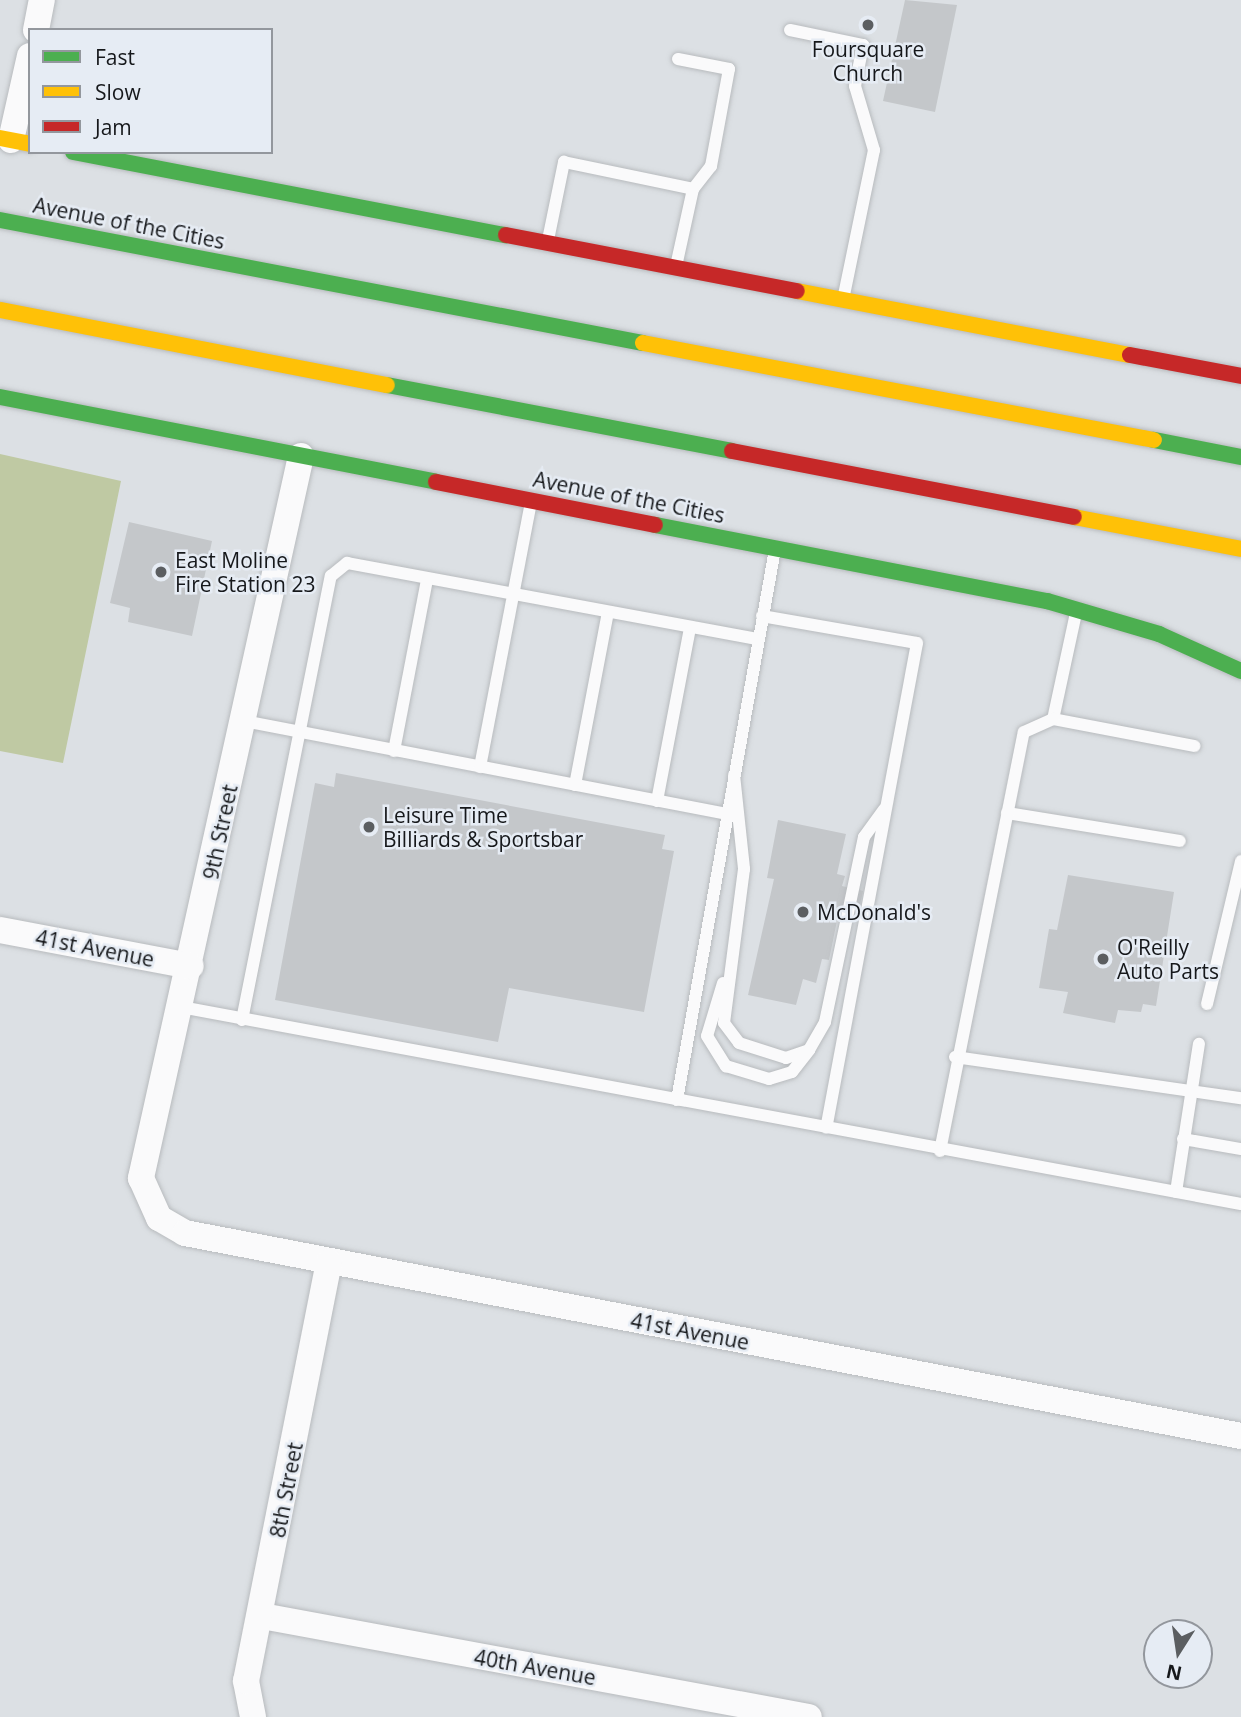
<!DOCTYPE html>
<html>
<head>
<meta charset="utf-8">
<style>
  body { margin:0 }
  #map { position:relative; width:1241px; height:1717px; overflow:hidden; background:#dce0e4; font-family:"Open Sans",sans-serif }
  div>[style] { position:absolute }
  .green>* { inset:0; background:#bfc9a3 }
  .building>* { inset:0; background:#c4c7ca }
  .roads { filter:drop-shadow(0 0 2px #b8bbbe) drop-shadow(0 0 2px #b8bbbe) }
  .lane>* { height:12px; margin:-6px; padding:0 6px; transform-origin:6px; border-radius:6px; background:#fafafb }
  .street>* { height:26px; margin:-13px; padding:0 13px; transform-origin:13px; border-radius:13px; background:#fafafb }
  .fast>* { height:16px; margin:-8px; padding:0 8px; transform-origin:8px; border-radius:8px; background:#4caf50 }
  .slow>* { height:16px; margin:-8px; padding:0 8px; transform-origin:8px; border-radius:8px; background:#ffc107 }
  .jam>* { height:16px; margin:-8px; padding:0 8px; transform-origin:8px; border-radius:8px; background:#c62828 }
  .dots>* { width:19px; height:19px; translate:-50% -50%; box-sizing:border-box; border:4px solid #e6ecf4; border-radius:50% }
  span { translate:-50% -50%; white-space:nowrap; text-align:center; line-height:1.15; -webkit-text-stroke:5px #e6ecf4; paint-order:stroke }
  .poi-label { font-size:21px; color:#16181b }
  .left { translate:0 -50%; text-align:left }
  .street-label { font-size:21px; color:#16181b }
  .legend { position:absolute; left:28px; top:28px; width:245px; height:126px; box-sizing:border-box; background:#e6ecf4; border:2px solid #93979d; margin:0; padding:9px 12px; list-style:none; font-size:21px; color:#16181b }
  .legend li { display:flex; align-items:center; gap:14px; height:35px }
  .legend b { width:35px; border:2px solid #93979d }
  .north { position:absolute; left:1143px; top:1619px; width:70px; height:70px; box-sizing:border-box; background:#e6ecf4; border:2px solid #93979d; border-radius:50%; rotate:192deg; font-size:19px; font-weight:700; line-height:28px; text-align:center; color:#16181b }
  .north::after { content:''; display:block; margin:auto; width:24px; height:32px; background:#5b5e61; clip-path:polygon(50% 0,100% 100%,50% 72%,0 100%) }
</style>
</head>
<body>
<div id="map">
  <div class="green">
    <i style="clip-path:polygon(0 454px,121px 481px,63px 763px,0 751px)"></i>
  </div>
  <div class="building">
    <i style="clip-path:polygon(905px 0,957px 5px,935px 112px,883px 101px)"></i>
    <i style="clip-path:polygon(129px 522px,212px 541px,192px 636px,128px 622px,130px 608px,110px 603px)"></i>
    <i style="clip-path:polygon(336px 773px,665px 835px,662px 849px,674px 851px,644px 1012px,509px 988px,498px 1042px,275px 1000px,315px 783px,334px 787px)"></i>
    <i style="clip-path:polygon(778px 820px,846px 834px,837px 874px,845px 876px,842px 886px,863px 891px,858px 914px,839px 911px,829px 960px,822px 959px,816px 983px,803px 979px,796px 1005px,748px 995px,774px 879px,767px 878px)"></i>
    <i style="clip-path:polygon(1068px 875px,1174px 892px,1156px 1006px,1143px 1004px,1141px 1012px,1118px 1010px,1115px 1023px,1063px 1013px,1068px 992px,1039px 988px,1049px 929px,1057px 930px)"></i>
  </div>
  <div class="roads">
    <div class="lane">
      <i style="left:790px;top:30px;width:75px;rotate:11.6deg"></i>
      <i style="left:863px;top:45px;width:42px;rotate:101deg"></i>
      <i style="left:855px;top:86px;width:67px;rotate:73.5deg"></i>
      <i style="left:874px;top:150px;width:148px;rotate:101.7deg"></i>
      <i style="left:678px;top:59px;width:52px;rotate:11.1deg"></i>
      <i style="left:729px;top:69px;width:99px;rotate:100.5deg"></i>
      <i style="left:711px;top:166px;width:29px;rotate:128deg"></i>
      <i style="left:548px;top:240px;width:80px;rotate:-78.4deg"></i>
      <i style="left:564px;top:162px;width:132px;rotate:11.8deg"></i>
      <i style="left:693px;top:189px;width:79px;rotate:102.4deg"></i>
      <i style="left:1076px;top:613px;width:108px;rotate:102.2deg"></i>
      <i style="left:1053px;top:719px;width:144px;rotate:10.8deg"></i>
      <i style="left:762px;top:616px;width:157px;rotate:9.9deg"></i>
      <i style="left:917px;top:643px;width:493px;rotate:100.6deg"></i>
      <i style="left:244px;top:721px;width:492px;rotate:10.9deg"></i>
      <i style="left:394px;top:751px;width:175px;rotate:-79.1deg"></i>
      <i style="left:480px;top:767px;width:270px;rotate:-79.1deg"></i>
      <i style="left:734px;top:775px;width:95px;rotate:83.9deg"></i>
      <i style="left:744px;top:869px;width:155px;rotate:97.4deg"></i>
      <i style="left:724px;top:1023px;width:25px;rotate:53deg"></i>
      <i style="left:739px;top:1043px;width:49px;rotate:17.7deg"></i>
      <i style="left:786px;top:1058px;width:24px;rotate:-19deg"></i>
      <i style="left:809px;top:1050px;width:32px;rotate:-60deg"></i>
      <i style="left:825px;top:1022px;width:189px;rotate:-78.1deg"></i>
      <i style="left:864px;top:837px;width:34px;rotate:-54deg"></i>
      <i style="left:575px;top:785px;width:176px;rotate:-79.2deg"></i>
      <i style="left:657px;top:801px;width:176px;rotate:-79.2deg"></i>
      <i style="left:1007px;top:813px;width:175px;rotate:9.2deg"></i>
      <i style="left:723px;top:983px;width:55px;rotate:106.8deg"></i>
      <i style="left:707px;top:1036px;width:36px;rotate:58deg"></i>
      <i style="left:726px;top:1066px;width:45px;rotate:16.8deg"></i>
      <i style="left:769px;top:1079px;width:24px;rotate:-17deg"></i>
      <i style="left:792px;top:1072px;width:28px;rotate:-52deg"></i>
      <i style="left:1207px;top:1004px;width:147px;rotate:-76.6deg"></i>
      <i style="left:181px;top:1007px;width:1078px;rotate:10.53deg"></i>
      <i style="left:242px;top:1020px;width:453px;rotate:-78.7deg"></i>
      <i style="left:331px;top:576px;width:21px;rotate:-39deg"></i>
      <i style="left:347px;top:563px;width:418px;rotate:10.5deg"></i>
      <i style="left:955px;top:1057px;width:289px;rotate:8.2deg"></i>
      <i style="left:677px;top:1100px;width:560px;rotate:-79.91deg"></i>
      <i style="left:1183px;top:1139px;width:59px;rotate:9.8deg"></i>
      <i style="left:940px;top:1151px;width:427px;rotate:-78.7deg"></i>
      <i style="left:1024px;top:732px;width:32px;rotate:-24deg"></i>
      <i style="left:1176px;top:1192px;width:150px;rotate:-81.2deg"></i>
    </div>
    <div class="street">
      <i style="left:36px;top:30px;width:31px;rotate:-79deg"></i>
      <i style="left:11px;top:140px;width:86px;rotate:-77.3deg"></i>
      <i style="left:301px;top:456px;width:740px;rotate:102.5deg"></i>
      <i style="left:141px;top:1178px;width:44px;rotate:65.8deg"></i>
      <i style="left:159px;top:1218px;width:30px;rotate:30deg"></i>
      <i style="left:185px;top:1233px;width:1075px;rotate:10.88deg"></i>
      <i style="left:0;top:930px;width:194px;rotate:10.7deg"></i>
      <i style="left:262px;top:1616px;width:556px;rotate:10.46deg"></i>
      <i style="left:253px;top:1717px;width:37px;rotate:-101deg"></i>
      <i style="left:246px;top:1681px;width:427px;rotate:-78.8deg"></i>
    </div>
    <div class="fast">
      <i style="left:73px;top:152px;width:441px;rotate:10.9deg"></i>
      <i style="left:0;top:220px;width:655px;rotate:10.83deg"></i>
      <i style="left:387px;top:385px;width:351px;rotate:10.8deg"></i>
      <i style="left:0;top:397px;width:444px;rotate:11deg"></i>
      <i style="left:1154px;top:440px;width:89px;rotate:11.1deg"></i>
      <i style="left:655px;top:525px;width:399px;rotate:11deg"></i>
      <i style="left:1047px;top:601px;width:117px;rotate:16.4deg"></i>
      <i style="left:1159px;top:634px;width:90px;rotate:24.3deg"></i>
    </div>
    <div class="slow">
      <i style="left:0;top:138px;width:31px;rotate:11deg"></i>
      <i style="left:797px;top:291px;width:339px;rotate:10.9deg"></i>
      <i style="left:0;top:310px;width:394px;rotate:11deg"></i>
      <i style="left:643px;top:343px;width:520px;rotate:10.75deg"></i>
      <i style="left:1074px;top:517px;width:170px;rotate:10.8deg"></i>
    </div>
    <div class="jam">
      <i style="left:506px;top:235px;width:296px;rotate:10.9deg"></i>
      <i style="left:1130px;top:355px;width:113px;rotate:10.7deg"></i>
      <i style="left:732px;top:451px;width:348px;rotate:10.9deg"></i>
      <i style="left:436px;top:482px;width:223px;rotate:11.1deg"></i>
    </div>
  </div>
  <div class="dots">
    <i style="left:868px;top:25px;background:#5b5e61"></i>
    <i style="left:161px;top:572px;background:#5b5e61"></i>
    <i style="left:369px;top:827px;background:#5b5e61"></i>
    <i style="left:803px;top:912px;background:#5b5e61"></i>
    <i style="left:1103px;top:959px;background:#5b5e61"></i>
  </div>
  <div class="poi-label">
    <span style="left:868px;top:61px">Foursquare<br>Church</span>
    <span class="left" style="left:175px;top:572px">East Moline<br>Fire Station 23</span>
    <span class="left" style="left:383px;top:827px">Leisure Time<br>Billiards &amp; Sportsbar</span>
    <span class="left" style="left:817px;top:912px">McDonald's</span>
    <span class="left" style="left:1117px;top:959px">O'Reilly<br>Auto Parts</span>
  </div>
  <div class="street-label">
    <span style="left:129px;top:223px;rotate:11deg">Avenue of the Cities</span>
    <span style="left:629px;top:497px;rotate:11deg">Avenue of the Cities</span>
    <span style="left:220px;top:832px;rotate:-78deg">9th Street</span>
    <span style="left:95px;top:948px;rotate:11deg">41st Avenue</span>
    <span style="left:690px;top:1331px;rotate:11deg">41st Avenue</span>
    <span style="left:286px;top:1490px;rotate:-79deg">8th Street</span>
    <span style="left:535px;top:1667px;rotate:10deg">40th Avenue</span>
  </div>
  <ul class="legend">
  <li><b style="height:9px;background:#4caf50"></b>Fast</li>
  <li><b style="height:9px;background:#ffc107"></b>Slow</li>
  <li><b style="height:9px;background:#c62828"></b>Jam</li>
  </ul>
  <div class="north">N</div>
</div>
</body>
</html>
